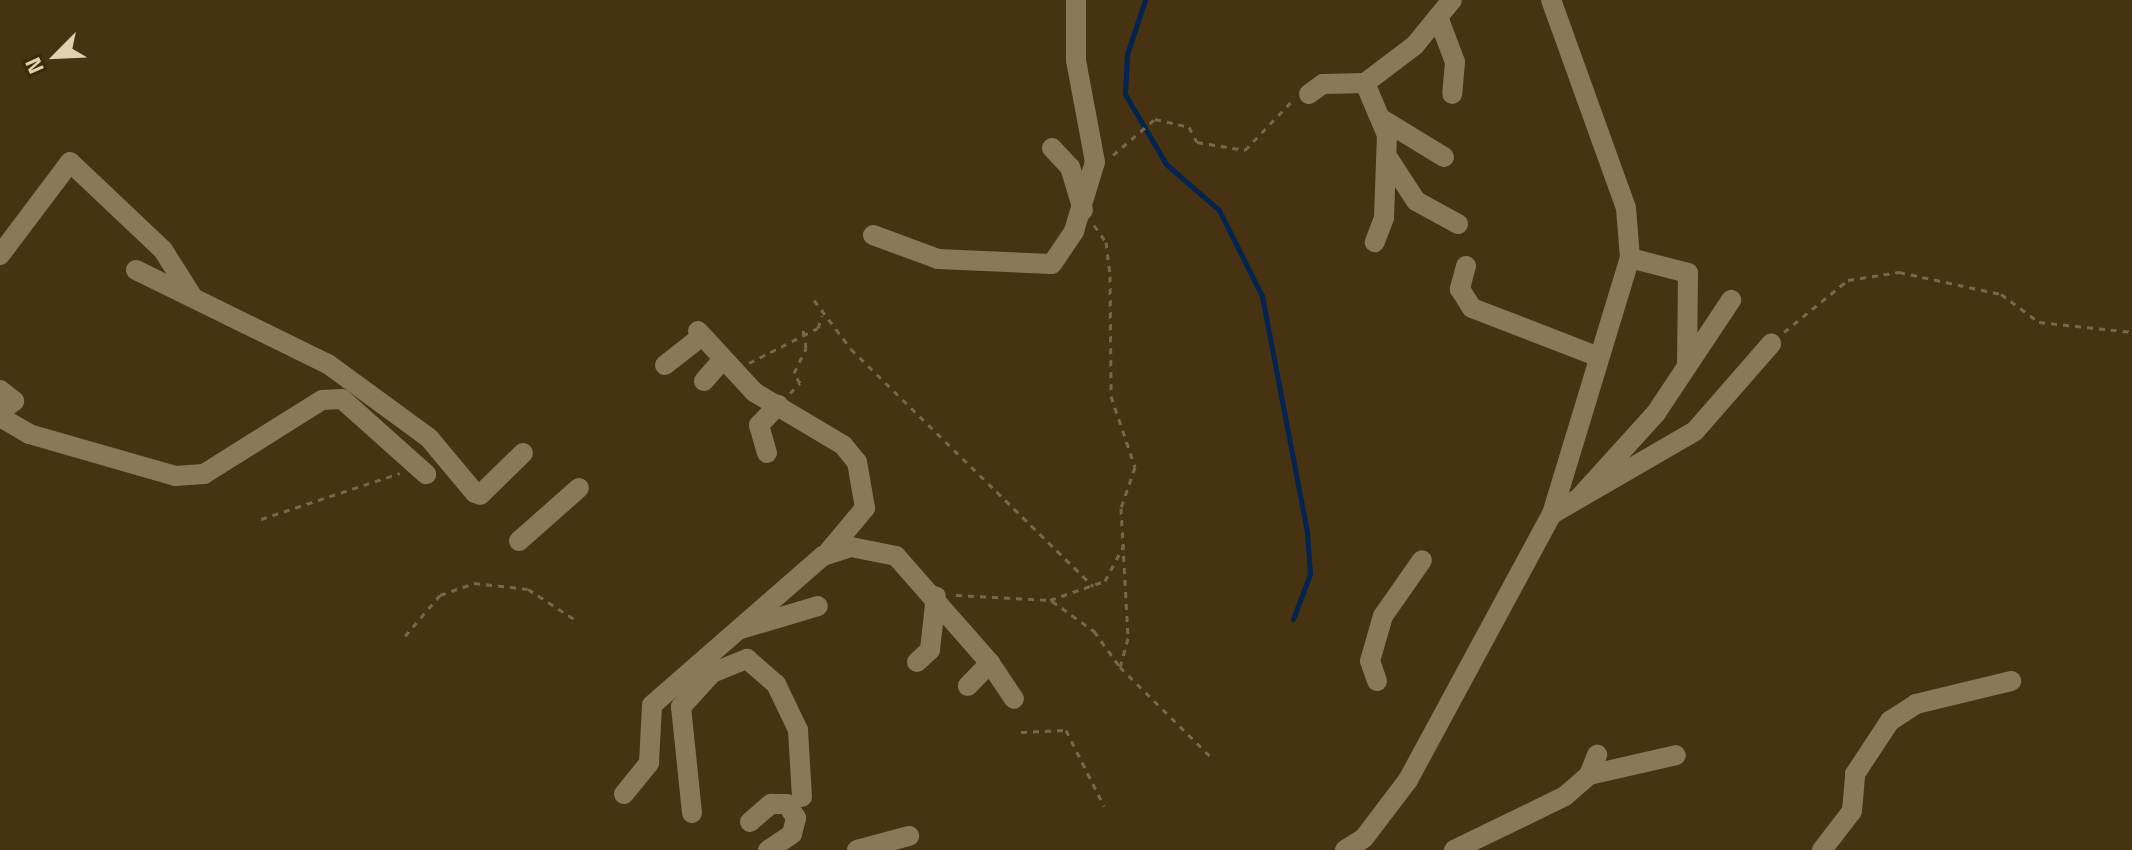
<!DOCTYPE html>
<html>
<head>
<meta charset="utf-8">
<style>
  body { margin:0 }
  #map { position:relative; width:2132px; height:850px; overflow:hidden; background:#473312; font-family:"Titillium Web",sans-serif }
  div>[style] { position:absolute }
  .stream>* { height:5px; margin:-2.5px; padding:0 2.5px; transform-origin:2.5px; border-radius:2.5px; background:#032351 }
  .path>* { height:3px; margin-top:-1.5px; transform-origin:0; background:repeating-linear-gradient(90deg,#7b6747 0 6px,transparent 0 12px) }
  .minor>* { height:20px; margin:-10px; padding:0 10px; transform-origin:10px; border-radius:10px; background:#8c7758 }
  span { translate:-50% -50%; white-space:nowrap; text-align:center; line-height:1.15; -webkit-text-stroke:8px #3d2906; paint-order:stroke }
  .north { position:absolute; left:16px; top:16px; width:80px; height:80px; -webkit-text-stroke:6px #3d2906; paint-order:stroke; rotate:246deg; font-size:22px; font-weight:700; line-height:32px; text-align:center; color:#e3cfb1 }
  .north::after { content:''; display:block; margin:auto; width:28px; height:36px; background:#e3cfb1; clip-path:polygon(50% 0,100% 100%,50% 72%,0 100%) }
</style>
</head>
<body>
<div id="map">
  <div class="stream">
    <i style="left:1145px;top:0;width:57px;rotate:108.4deg"></i>
    <i style="left:1127px;top:54px;width:40px;rotate:92.9deg"></i>
    <i style="left:1125px;top:94px;width:81px;rotate:59.6deg"></i>
    <i style="left:1166px;top:164px;width:70px;rotate:41deg"></i>
    <i style="left:1219px;top:210px;width:96px;rotate:63.4deg"></i>
    <i style="left:1262px;top:296px;width:240px;rotate:79.2deg"></i>
    <i style="left:1307px;top:532px;width:42px;rotate:85.9deg"></i>
    <i style="left:1310px;top:574px;width:48px;rotate:110.7deg"></i>
  </div>
  <div class="path">
    <i style="left:1113px;top:155px;width:55px;rotate:-40.6deg"></i>
    <i style="left:1155px;top:119px;width:35px;rotate:13deg"></i>
    <i style="left:1189px;top:127px;width:17px;rotate:62deg"></i>
    <i style="left:1197px;top:142px;width:49px;rotate:9.5deg"></i>
    <i style="left:1245px;top:150px;width:66px;rotate:-46.2deg"></i>
    <i style="left:1094px;top:225px;width:21px;rotate:55deg"></i>
    <i style="left:1106px;top:242px;width:34px;rotate:83deg"></i>
    <i style="left:1110px;top:276px;width:120px;rotate:89.5deg"></i>
    <i style="left:1111px;top:396px;width:75px;rotate:71.3deg"></i>
    <i style="left:1135px;top:467px;width:43px;rotate:108.9deg"></i>
    <i style="left:1121px;top:508px;width:130px;rotate:86.9deg"></i>
    <i style="left:1128px;top:638px;width:30px;rotate:105deg"></i>
    <i style="left:1120px;top:667px;width:129px;rotate:44.7deg"></i>
    <i style="left:814px;top:300px;width:61px;rotate:52.9deg"></i>
    <i style="left:851px;top:349px;width:339px;rotate:44.4deg"></i>
    <i style="left:1784px;top:332px;width:82px;rotate:-39.1deg"></i>
    <i style="left:1848px;top:280px;width:52px;rotate:-8.9deg"></i>
    <i style="left:1899px;top:272px;width:104px;rotate:12.2deg"></i>
    <i style="left:2001px;top:294px;width:47px;rotate:36.4deg"></i>
    <i style="left:2039px;top:322px;width:94px;rotate:6.1deg"></i>
    <i style="left:749px;top:363px;width:77px;rotate:-26.9deg"></i>
    <i style="left:818px;top:328px;width:13px;rotate:-72deg"></i>
    <i style="left:790px;top:393px;width:14px;rotate:-45deg"></i>
    <i style="left:800px;top:383px;width:12px;rotate:-121deg"></i>
    <i style="left:794px;top:373px;width:28px;rotate:-64deg"></i>
    <i style="left:806px;top:348px;width:18px;rotate:-99deg"></i>
    <i style="left:261px;top:519px;width:146px;rotate:-18.3deg"></i>
    <i style="left:956px;top:595px;width:94px;rotate:3deg"></i>
    <i style="left:1050px;top:600px;width:58px;rotate:-19.1deg"></i>
    <i style="left:1105px;top:581px;width:41px;rotate:-62.2deg"></i>
    <i style="left:1052px;top:601px;width:52px;rotate:35.5deg"></i>
    <i style="left:1094px;top:631px;width:44px;rotate:54.2deg"></i>
    <i style="left:405px;top:636px;width:54px;rotate:-49.5deg"></i>
    <i style="left:440px;top:595px;width:36px;rotate:-19deg"></i>
    <i style="left:474px;top:583px;width:54px;rotate:6.3deg"></i>
    <i style="left:528px;top:589px;width:55px;rotate:33.1deg"></i>
    <i style="left:1021px;top:732px;width:45px;rotate:-2.5deg"></i>
    <i style="left:1066px;top:730px;width:85px;rotate:63.4deg"></i>
  </div>
  <div class="minor">
    <i style="left:1438px;top:17px;width:48px;rotate:69.3deg"></i>
    <i style="left:1455px;top:62px;width:32px;rotate:95deg"></i>
    <i style="left:1365px;top:83px;width:56px;rotate:67.1deg"></i>
    <i style="left:1387px;top:135px;width:83px;rotate:92.1deg"></i>
    <i style="left:1384px;top:218px;width:26px;rotate:111deg"></i>
    <i style="left:1309px;top:94px;width:17px;rotate:-36deg"></i>
    <i style="left:1323px;top:84px;width:42px;rotate:-1.4deg"></i>
    <i style="left:1365px;top:83px;width:63px;rotate:-37.2deg"></i>
    <i style="left:1415px;top:45px;width:58px;rotate:-50.6deg"></i>
    <i style="left:1380px;top:118px;width:75px;rotate:31.4deg"></i>
    <i style="left:1052px;top:148px;width:26px;rotate:47deg"></i>
    <i style="left:1070px;top:167px;width:45px;rotate:73.2deg"></i>
    <i style="left:1388px;top:158px;width:51px;rotate:56.9deg"></i>
    <i style="left:1416px;top:201px;width:48px;rotate:28.7deg"></i>
    <i style="left:873px;top:235px;width:69px;rotate:20.3deg"></i>
    <i style="left:938px;top:259px;width:114px;rotate:2.5deg"></i>
    <i style="left:1052px;top:264px;width:40px;rotate:-56deg"></i>
    <i style="left:1074px;top:231px;width:72px;rotate:-73.1deg"></i>
    <i style="left:1095px;top:162px;width:104px;rotate:-100.6deg"></i>
    <i style="left:1076px;top:60px;width:60px;rotate:-90deg"></i>
    <i style="left:0;top:255px;width:116px;rotate:-53deg"></i>
    <i style="left:70px;top:162px;width:128px;rotate:43.4deg"></i>
    <i style="left:163px;top:250px;width:54px;rotate:57.8deg"></i>
    <i style="left:1630px;top:258px;width:60px;rotate:14.5deg"></i>
    <i style="left:1688px;top:273px;width:90px;rotate:90.6deg"></i>
    <i style="left:1466px;top:266px;width:24px;rotate:105deg"></i>
    <i style="left:1460px;top:289px;width:22px;rotate:58deg"></i>
    <i style="left:1472px;top:308px;width:136px;rotate:21.1deg"></i>
    <i style="left:136px;top:270px;width:214px;rotate:26.1deg"></i>
    <i style="left:328px;top:364px;width:125px;rotate:36.2deg"></i>
    <i style="left:429px;top:438px;width:72px;rotate:50.1deg"></i>
    <i style="left:698px;top:331px;width:83px;rotate:47.4deg"></i>
    <i style="left:754px;top:392px;width:104px;rotate:30.8deg"></i>
    <i style="left:843px;top:445px;width:22px;rotate:51deg"></i>
    <i style="left:857px;top:462px;width:47px;rotate:80.1deg"></i>
    <i style="left:865px;top:508px;width:56px;rotate:129.9deg"></i>
    <i style="left:665px;top:365px;width:47px;rotate:-38.1deg"></i>
    <i style="left:704px;top:381px;width:28px;rotate:-49deg"></i>
    <i style="left:0;top:390px;width:18px;rotate:38deg"></i>
    <i style="left:14px;top:401px;width:18px;rotate:142deg"></i>
    <i style="left:0;top:417px;width:34px;rotate:30deg"></i>
    <i style="left:29px;top:434px;width:152px;rotate:16deg"></i>
    <i style="left:175px;top:476px;width:29px;rotate:-4deg"></i>
    <i style="left:204px;top:474px;width:139px;rotate:-32.1deg"></i>
    <i style="left:322px;top:400px;width:20px;rotate:-3deg"></i>
    <i style="left:342px;top:399px;width:113px;rotate:41.8deg"></i>
    <i style="left:767px;top:453px;width:29px;rotate:-106deg"></i>
    <i style="left:759px;top:425px;width:28px;rotate:-46deg"></i>
    <i style="left:480px;top:495px;width:60px;rotate:-44.3deg"></i>
    <i style="left:1579px;top:498px;width:115px;rotate:-47.8deg"></i>
    <i style="left:1656px;top:413px;width:136px;rotate:-56.4deg"></i>
    <i style="left:1552px;top:514px;width:165px;rotate:-30.1deg"></i>
    <i style="left:1695px;top:431px;width:116px;rotate:-48.9deg"></i>
    <i style="left:519px;top:541px;width:80px;rotate:-41.5deg"></i>
    <i style="left:741px;top:629px;width:80px;rotate:-16.6deg"></i>
    <i style="left:917px;top:662px;width:18px;rotate:-43deg"></i>
    <i style="left:930px;top:650px;width:54px;rotate:-83.7deg"></i>
    <i style="left:990px;top:663px;width:43px;rotate:56.3deg"></i>
    <i style="left:1377px;top:681px;width:21px;rotate:-109deg"></i>
    <i style="left:1370px;top:661px;width:47px;rotate:-73.9deg"></i>
    <i style="left:1383px;top:616px;width:68px;rotate:-55.1deg"></i>
    <i style="left:1589px;top:775px;width:89px;rotate:-12.9deg"></i>
    <i style="left:624px;top:794px;width:40px;rotate:-51deg"></i>
    <i style="left:649px;top:763px;width:58px;rotate:-87deg"></i>
    <i style="left:652px;top:705px;width:227px;rotate:-41.1deg"></i>
    <i style="left:823px;top:556px;width:29px;rotate:-18deg"></i>
    <i style="left:851px;top:547px;width:46px;rotate:11.3deg"></i>
    <i style="left:896px;top:556px;width:142px;rotate:48.7deg"></i>
    <i style="left:990px;top:663px;width:32px;rotate:134deg"></i>
    <i style="left:692px;top:813px;width:107px;rotate:-95.9deg"></i>
    <i style="left:681px;top:707px;width:46px;rotate:-47.6deg"></i>
    <i style="left:712px;top:673px;width:38px;rotate:-22deg"></i>
    <i style="left:747px;top:659px;width:38px;rotate:41deg"></i>
    <i style="left:776px;top:684px;width:51px;rotate:64.4deg"></i>
    <i style="left:798px;top:730px;width:67px;rotate:86.6deg"></i>
    <i style="left:750px;top:822px;width:28px;rotate:-41deg"></i>
    <i style="left:771px;top:804px;width:16px"></i>
    <i style="left:787px;top:804px;width:17px;rotate:57deg"></i>
    <i style="left:796px;top:818px;width:16px;rotate:104deg"></i>
    <i style="left:792px;top:834px;width:29px;rotate:146deg"></i>
    <i style="left:857px;top:850px;width:54px;rotate:-15.1deg"></i>
    <i style="left:1345px;top:850px;width:22px;rotate:-32deg"></i>
    <i style="left:1364px;top:838px;width:73px;rotate:-52.8deg"></i>
    <i style="left:1408px;top:780px;width:302px;rotate:-61.6deg"></i>
    <i style="left:1552px;top:514px;width:268px;rotate:-73.1deg"></i>
    <i style="left:1630px;top:258px;width:50px;rotate:-94.6deg"></i>
    <i style="left:1626px;top:208px;width:221px;rotate:-109.8deg"></i>
    <i style="left:1454px;top:850px;width:123px;rotate:-25.9deg"></i>
    <i style="left:1565px;top:796px;width:32px;rotate:-41deg"></i>
    <i style="left:1589px;top:775px;width:22px;rotate:-68deg"></i>
    <i style="left:1822px;top:850px;width:49px;rotate:-52.4deg"></i>
    <i style="left:1852px;top:811px;width:37px;rotate:-85deg"></i>
    <i style="left:1855px;top:774px;width:64px;rotate:-56.6deg"></i>
    <i style="left:1890px;top:721px;width:31px;rotate:-33deg"></i>
    <i style="left:1916px;top:704px;width:98px;rotate:-13.6deg"></i>
  </div>
  <div class="north">N</div>
</div>
</body>
</html>
